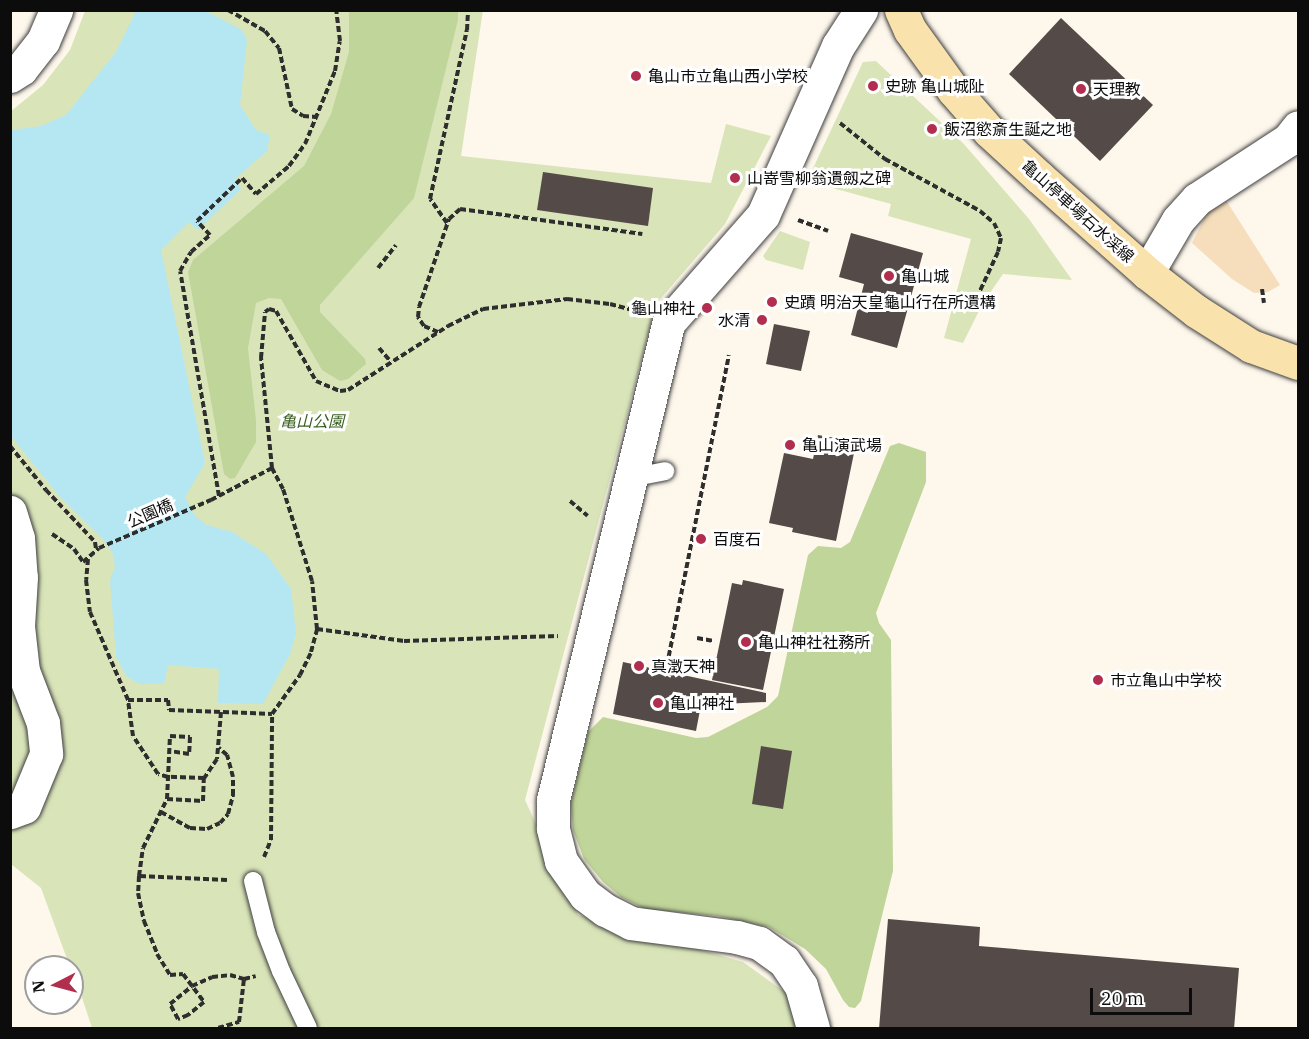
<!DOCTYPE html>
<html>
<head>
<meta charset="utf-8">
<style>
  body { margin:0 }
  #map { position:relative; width:1309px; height:1039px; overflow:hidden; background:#fef7ec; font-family:"IBM Plex Serif","Noto Sans JP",serif }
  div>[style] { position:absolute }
  .green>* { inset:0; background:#d9e5b9 }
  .forest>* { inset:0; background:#c0d599 }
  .sand>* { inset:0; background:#f6debc }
  .water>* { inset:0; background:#b4e7f2 }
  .building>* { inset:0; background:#544b49 }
  .path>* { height:4px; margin-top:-2px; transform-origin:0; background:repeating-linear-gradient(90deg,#2e2e2e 0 6px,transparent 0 9px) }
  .roads { filter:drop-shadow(0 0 2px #3f3f3f) drop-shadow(0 0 2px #3f3f3f) }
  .lane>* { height:18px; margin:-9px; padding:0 9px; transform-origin:9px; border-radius:9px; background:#fff }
  .street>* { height:33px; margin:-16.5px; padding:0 16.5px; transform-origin:16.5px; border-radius:16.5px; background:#fff }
  .secondary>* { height:33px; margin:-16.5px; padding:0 16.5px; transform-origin:16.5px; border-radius:16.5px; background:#f9e2ac }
  .dots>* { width:16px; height:16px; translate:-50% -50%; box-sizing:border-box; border:3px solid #fff; border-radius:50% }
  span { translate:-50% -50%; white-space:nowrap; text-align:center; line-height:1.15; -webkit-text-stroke:6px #fff; paint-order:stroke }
  .poi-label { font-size:16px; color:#0c0c0c }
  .left { translate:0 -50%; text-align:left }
  .right { translate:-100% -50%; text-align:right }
  .street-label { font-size:16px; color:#0c0c0c }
  .park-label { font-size:16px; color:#3a5f21; font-style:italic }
  .frame { position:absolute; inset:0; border:12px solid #0c0c0c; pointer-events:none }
  .north { position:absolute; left:24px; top:955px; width:60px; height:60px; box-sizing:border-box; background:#fff; border:2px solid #9e9e9e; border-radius:50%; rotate:264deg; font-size:16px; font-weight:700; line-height:24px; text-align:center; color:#0c0c0c }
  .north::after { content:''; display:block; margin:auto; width:21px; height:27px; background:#b22e4e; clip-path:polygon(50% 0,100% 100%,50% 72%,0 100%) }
  .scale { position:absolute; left:1090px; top:988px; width:102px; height:27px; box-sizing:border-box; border:3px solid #0c0c0c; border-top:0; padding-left:8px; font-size:18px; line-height:21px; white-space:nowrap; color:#0c0c0c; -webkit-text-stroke:4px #fff; paint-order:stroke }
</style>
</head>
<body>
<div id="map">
  <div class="green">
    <i style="clip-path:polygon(483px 10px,461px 156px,711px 183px,726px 124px,771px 136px,725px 224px,656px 304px,525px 800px,578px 915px,743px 962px,835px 1028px,92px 1028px,72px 967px,70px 967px,41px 888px,11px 864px,10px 112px,43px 85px,70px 50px,85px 11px)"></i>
    <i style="clip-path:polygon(876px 61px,963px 143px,1029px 219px,1072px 280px,1003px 274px,983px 303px,963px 343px,944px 338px,971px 239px,888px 216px,891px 204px,807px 181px,863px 62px)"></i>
    <i style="clip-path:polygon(780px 231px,810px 242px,803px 270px,766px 260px,763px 256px)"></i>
  </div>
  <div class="forest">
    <i style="clip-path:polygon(349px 11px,458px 11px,458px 20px,414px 198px,320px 305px,320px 312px,365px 359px,366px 364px,348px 379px,340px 381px,322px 370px,281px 299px,269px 298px,256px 303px,248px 348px,256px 420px,256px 442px,235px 478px,230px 479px,224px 474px,188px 272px,193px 260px,304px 166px,331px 114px,349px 52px)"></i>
    <i style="clip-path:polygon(899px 443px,926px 452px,926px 482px,876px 613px,879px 623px,891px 640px,893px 871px,861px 1001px,855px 1008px,849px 1007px,843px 1000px,826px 969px,805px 949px,769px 927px,718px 916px,645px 909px,621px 897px,603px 882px,584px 859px,573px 830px,571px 804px,588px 732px,603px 717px,696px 738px,708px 737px,767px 707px,778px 696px,808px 555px,818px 546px,841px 548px,850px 542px,890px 446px)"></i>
  </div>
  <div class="sand">
    <i style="clip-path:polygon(1224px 197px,1280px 285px,1268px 292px,1254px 293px,1232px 279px,1192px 243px,1208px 211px)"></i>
  </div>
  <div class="water">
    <i style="clip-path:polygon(136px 11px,206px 11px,242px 30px,247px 40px,240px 105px,256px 130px,270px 135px,267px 151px,235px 179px,241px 189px,198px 230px,189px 222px,161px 250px,205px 463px,185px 497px,195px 516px,207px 525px,232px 532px,266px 554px,291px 589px,296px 633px,290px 654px,263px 704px,218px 703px,219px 669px,168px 665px,164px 684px,140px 684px,127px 677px,116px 657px,110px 580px,115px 567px,113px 554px,103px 539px,60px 497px,11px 436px,11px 130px,41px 126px,66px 115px,116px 52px)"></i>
  </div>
  <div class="building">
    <i style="clip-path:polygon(1061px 18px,1153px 105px,1100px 161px,1009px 74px)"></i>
    <i style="clip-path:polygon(543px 172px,653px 188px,648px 226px,537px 210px)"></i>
    <i style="clip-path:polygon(851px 233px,923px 253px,897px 348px,851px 335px,864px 284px,839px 277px)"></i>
    <i style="clip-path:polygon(774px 324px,810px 331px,801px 371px,766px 364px)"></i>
    <i style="clip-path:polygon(818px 435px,853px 441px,850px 453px,854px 453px,836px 541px,792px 532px,793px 528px,769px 523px,784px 453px,813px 459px)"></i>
    <i style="clip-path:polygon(743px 580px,784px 589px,763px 690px,712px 680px,732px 583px,742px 585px)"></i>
    <i style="clip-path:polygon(623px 662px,766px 693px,766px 702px,701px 705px,696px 731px,613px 714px)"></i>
    <i style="clip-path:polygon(761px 746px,792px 751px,783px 809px,752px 804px)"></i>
    <i style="clip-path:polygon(888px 919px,980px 927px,979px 946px,1239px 968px,1234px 1029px,879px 1029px)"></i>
  </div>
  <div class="path">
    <i style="left:228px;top:10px;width:43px;rotate:29.6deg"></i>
    <i style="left:265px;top:31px;width:22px;rotate:51deg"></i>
    <i style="left:279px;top:48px;width:62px;rotate:78deg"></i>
    <i style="left:292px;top:109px;width:13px;rotate:32deg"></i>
    <i style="left:303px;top:116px;width:14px;rotate:4deg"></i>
    <i style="left:840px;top:123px;width:58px;rotate:38.7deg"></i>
    <i style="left:885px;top:159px;width:108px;rotate:28.7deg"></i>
    <i style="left:980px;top:211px;width:18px;rotate:41deg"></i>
    <i style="left:994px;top:223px;width:17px;rotate:65deg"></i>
    <i style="left:1001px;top:238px;width:14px;rotate:102deg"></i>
    <i style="left:998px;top:252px;width:62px;rotate:114.9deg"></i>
    <i style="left:798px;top:220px;width:32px;rotate:20deg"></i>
    <i style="left:447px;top:223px;width:29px;rotate:-125deg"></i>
    <i style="left:430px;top:199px;width:173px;rotate:-77.7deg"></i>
    <i style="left:467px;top:30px;width:20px;rotate:-87deg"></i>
    <i style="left:378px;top:268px;width:29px;rotate:-52deg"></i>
    <i style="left:1262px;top:289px;width:14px;rotate:82deg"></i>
    <i style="left:438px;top:332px;width:15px;rotate:-157deg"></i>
    <i style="left:424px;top:326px;width:11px;rotate:-124deg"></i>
    <i style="left:418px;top:317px;width:10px;rotate:-84deg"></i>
    <i style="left:419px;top:307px;width:93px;rotate:-71.2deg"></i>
    <i style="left:449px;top:219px;width:15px;rotate:-42deg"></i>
    <i style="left:460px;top:209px;width:184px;rotate:7.8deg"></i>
    <i style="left:379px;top:348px;width:18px;rotate:49deg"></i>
    <i style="left:10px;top:446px;width:57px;rotate:50.7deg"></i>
    <i style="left:46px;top:490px;width:71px;rotate:46.7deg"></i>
    <i style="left:95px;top:542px;width:7px;rotate:82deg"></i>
    <i style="left:219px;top:496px;width:228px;rotate:-99.8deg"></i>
    <i style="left:180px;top:271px;width:22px;rotate:-60deg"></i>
    <i style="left:191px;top:252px;width:25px;rotate:-42deg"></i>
    <i style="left:210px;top:235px;width:19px;rotate:-133deg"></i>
    <i style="left:197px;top:221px;width:62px;rotate:-43.7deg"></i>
    <i style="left:242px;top:178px;width:21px;rotate:49deg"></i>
    <i style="left:256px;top:194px;width:43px;rotate:-40.3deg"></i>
    <i style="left:289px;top:166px;width:27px;rotate:-54deg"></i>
    <i style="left:305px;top:144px;width:79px;rotate:-67.7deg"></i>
    <i style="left:335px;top:71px;width:30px;rotate:-81deg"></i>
    <i style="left:340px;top:41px;width:31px;rotate:-97deg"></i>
    <i style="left:570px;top:501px;width:23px;rotate:40deg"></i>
    <i style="left:52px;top:534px;width:27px;rotate:34deg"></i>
    <i style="left:74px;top:549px;width:16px;rotate:55deg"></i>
    <i style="left:83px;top:562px;width:21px;rotate:-41deg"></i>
    <i style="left:99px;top:548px;width:122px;rotate:-23.2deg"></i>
    <i style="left:211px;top:500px;width:69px;rotate:-27.7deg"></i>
    <i style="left:88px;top:559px;width:21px;rotate:95deg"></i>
    <i style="left:86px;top:580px;width:32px;rotate:83deg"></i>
    <i style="left:90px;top:612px;width:96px;rotate:66.6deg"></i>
    <i style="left:317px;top:629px;width:88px;rotate:7.9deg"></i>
    <i style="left:404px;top:641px;width:154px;rotate:-1.9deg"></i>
    <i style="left:697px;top:638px;width:17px;rotate:10deg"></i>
    <i style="left:667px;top:665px;width:316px;rotate:-78.7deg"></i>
    <i style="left:221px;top:712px;width:47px;rotate:94.9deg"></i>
    <i style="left:217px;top:759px;width:23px;rotate:124deg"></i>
    <i style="left:204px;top:778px;width:36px;rotate:-178deg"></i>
    <i style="left:168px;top:777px;width:10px;rotate:-163deg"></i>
    <i style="left:158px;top:774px;width:45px;rotate:-123.3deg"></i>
    <i style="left:133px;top:736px;width:36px;rotate:-98deg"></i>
    <i style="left:128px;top:700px;width:40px"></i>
    <i style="left:168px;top:700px;width:10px;rotate:84deg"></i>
    <i style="left:169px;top:710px;width:103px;rotate:2.2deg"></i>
    <i style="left:272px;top:714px;width:48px;rotate:-54.3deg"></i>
    <i style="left:300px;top:675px;width:25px;rotate:-64deg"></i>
    <i style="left:311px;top:652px;width:24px;rotate:-75deg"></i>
    <i style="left:317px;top:629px;width:48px;rotate:-95.9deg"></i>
    <i style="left:312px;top:581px;width:96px;rotate:-107.5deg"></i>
    <i style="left:283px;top:489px;width:24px;rotate:-118deg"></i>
    <i style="left:272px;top:468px;width:111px;rotate:-95.7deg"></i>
    <i style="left:261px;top:358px;width:46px;rotate:-85deg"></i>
    <i style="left:265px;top:312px;width:5px;rotate:-37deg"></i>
    <i style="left:269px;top:309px;width:7px;rotate:16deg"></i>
    <i style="left:276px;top:311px;width:81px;rotate:60.3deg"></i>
    <i style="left:316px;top:381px;width:26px;rotate:23deg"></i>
    <i style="left:340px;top:391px;width:8px;rotate:-7deg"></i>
    <i style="left:348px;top:390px;width:119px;rotate:-32.6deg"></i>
    <i style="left:448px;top:326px;width:39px;rotate:-26deg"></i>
    <i style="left:483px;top:309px;width:85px;rotate:-6.8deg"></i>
    <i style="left:567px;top:299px;width:43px;rotate:6.6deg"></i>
    <i style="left:610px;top:304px;width:30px;rotate:15deg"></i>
    <i style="left:167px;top:799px;width:36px;rotate:3deg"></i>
    <i style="left:203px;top:801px;width:23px;rotate:-88deg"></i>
    <i style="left:161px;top:812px;width:33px;rotate:29deg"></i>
    <i style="left:190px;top:828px;width:17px;rotate:3deg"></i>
    <i style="left:207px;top:829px;width:14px;rotate:-25deg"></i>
    <i style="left:220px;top:823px;width:12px;rotate:-48deg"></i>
    <i style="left:228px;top:814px;width:20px;rotate:-75deg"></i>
    <i style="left:233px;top:795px;width:18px;rotate:-90deg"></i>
    <i style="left:233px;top:777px;width:23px;rotate:-105deg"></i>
    <i style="left:227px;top:755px;width:11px;rotate:-139deg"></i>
    <i style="left:264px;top:857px;width:18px;rotate:-68deg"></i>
    <i style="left:271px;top:840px;width:126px;rotate:-89.5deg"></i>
    <i style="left:139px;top:876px;width:28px;rotate:-82deg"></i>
    <i style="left:143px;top:848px;width:55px;rotate:-63.9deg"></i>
    <i style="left:167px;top:799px;width:63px;rotate:-87.3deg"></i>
    <i style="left:170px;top:736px;width:20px;rotate:3deg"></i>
    <i style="left:190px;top:737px;width:17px;rotate:93deg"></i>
    <i style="left:189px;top:754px;width:20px;rotate:-171deg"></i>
    <i style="left:227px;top:880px;width:88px;rotate:-177.4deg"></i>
    <i style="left:139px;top:876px;width:17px;rotate:93deg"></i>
    <i style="left:138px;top:893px;width:29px;rotate:78deg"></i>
    <i style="left:144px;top:921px;width:35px;rotate:68deg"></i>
    <i style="left:157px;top:954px;width:25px;rotate:58deg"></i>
    <i style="left:170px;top:975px;width:13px;rotate:-4deg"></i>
    <i style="left:183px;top:974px;width:35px;rotate:53deg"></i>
    <i style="left:204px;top:1002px;width:21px;rotate:141deg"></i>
    <i style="left:188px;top:1015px;width:11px;rotate:158deg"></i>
    <i style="left:178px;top:1019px;width:17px;rotate:-118deg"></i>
    <i style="left:170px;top:1004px;width:28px;rotate:-39deg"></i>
    <i style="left:192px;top:986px;width:22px;rotate:-24deg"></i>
    <i style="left:212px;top:977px;width:18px;rotate:-6deg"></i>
    <i style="left:230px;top:975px;width:15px;rotate:16deg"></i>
    <i style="left:244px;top:979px;width:12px;rotate:-14deg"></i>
    <i style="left:218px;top:1028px;width:22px;rotate:-16deg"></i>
    <i style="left:239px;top:1022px;width:43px;rotate:-83.4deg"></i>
  </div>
  <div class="roads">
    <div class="lane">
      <i style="left:630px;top:478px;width:36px;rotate:-11deg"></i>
      <i style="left:253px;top:881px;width:53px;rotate:75.7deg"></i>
      <i style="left:266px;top:932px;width:42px;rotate:69deg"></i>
      <i style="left:281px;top:971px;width:63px;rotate:64.7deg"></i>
    </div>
    <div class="street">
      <i style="left:10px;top:76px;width:13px;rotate:-32deg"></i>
      <i style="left:21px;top:69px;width:36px;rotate:-52deg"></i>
      <i style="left:43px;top:41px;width:34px;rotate:-67deg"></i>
      <i style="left:1147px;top:273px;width:61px;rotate:-59.7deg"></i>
      <i style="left:1178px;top:220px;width:28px;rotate:-48deg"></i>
      <i style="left:1197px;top:199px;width:108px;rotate:-33deg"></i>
      <i style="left:1288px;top:140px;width:16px;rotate:-52deg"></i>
      <i style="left:10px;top:512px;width:27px;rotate:73deg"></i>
      <i style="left:18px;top:538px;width:39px;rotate:86deg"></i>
      <i style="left:21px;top:577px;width:49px;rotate:93.5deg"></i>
      <i style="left:18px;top:626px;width:45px;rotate:83.7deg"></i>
      <i style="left:23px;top:671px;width:56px;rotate:69deg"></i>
      <i style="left:43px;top:723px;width:31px;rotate:84deg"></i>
      <i style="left:46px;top:754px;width:57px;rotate:112.5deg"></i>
      <i style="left:24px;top:807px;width:15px;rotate:160deg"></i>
      <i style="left:813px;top:1028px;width:44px;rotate:-105.9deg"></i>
      <i style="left:801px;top:986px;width:30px;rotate:-124deg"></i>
      <i style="left:784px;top:961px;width:31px;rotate:-144deg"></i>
      <i style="left:759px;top:943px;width:23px;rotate:-165deg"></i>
      <i style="left:737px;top:937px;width:107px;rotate:-172.5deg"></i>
      <i style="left:631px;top:923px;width:29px;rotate:-153deg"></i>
      <i style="left:605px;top:910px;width:25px;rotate:-143deg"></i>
      <i style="left:585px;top:895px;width:42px;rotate:-125.2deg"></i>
      <i style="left:561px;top:861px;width:34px;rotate:-104deg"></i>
      <i style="left:553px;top:828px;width:28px;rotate:-90deg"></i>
      <i style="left:553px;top:800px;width:492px;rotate:-76.4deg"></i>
      <i style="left:669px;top:322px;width:142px;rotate:-48.7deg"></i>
      <i style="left:763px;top:215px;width:185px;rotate:-66.1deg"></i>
      <i style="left:838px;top:46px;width:43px;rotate:-57.4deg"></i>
    </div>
    <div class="secondary">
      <i style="left:901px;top:10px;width:22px;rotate:66deg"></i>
      <i style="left:910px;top:30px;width:75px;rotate:54.2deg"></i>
      <i style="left:954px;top:91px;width:53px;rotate:48.8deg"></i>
      <i style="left:989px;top:131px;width:68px;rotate:42.6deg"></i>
      <i style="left:1039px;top:177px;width:144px;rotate:41.6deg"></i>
      <i style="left:1147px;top:273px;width:62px;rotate:37.8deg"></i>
      <i style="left:1196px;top:311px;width:65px;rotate:32.5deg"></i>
      <i style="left:1251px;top:346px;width:50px;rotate:19.9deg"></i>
    </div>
  </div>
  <div class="dots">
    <i style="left:636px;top:76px;background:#b22e4e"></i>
    <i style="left:873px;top:86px;background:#b22e4e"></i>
    <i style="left:1081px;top:89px;background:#b22e4e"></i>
    <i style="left:932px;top:129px;background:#b22e4e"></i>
    <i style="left:735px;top:178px;background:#b22e4e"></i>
    <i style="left:889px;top:276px;background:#b22e4e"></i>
    <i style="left:772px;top:302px;background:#b22e4e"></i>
    <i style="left:707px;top:308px;background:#b22e4e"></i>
    <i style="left:762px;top:320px;background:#b22e4e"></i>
    <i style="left:790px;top:445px;background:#b22e4e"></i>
    <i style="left:701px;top:539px;background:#b22e4e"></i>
    <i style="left:746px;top:642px;background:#b22e4e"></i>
    <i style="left:639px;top:666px;background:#b22e4e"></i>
    <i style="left:1098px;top:680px;background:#b22e4e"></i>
    <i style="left:658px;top:703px;background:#b22e4e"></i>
  </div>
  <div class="poi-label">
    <span class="left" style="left:648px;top:76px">亀山市立亀山西小学校</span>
    <span class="left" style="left:885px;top:86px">史跡 亀山城阯</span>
    <span class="left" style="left:1093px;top:89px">天理教</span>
    <span class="left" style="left:944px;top:129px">飯沼慾斎生誕之地</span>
    <span class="left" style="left:747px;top:178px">山嵜雪柳翁遺劔之碑</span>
    <span class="left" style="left:901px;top:276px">亀山城</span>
    <span class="left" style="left:784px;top:302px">史蹟 明治天皇龜山行在所遺構</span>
    <span class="right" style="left:695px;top:308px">龜山神社</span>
    <span class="right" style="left:750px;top:320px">水清</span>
    <span class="left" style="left:802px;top:445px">亀山演武場</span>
    <span class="left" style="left:713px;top:539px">百度石</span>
    <span class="left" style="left:758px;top:642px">亀山神社社務所</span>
    <span class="left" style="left:651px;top:666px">真澂天神</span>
    <span class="left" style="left:1110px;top:680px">市立亀山中学校</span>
    <span class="left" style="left:670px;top:703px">亀山神社</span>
  </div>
  <div class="street-label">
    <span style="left:1078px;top:211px;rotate:42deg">亀山停車場石水渓線</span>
    <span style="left:150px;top:513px;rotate:-23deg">公園橋</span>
  </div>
  <div class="park-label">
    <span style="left:312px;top:421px">亀山公園</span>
  </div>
  <div class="frame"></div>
  <div class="north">N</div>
  <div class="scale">20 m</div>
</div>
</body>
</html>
